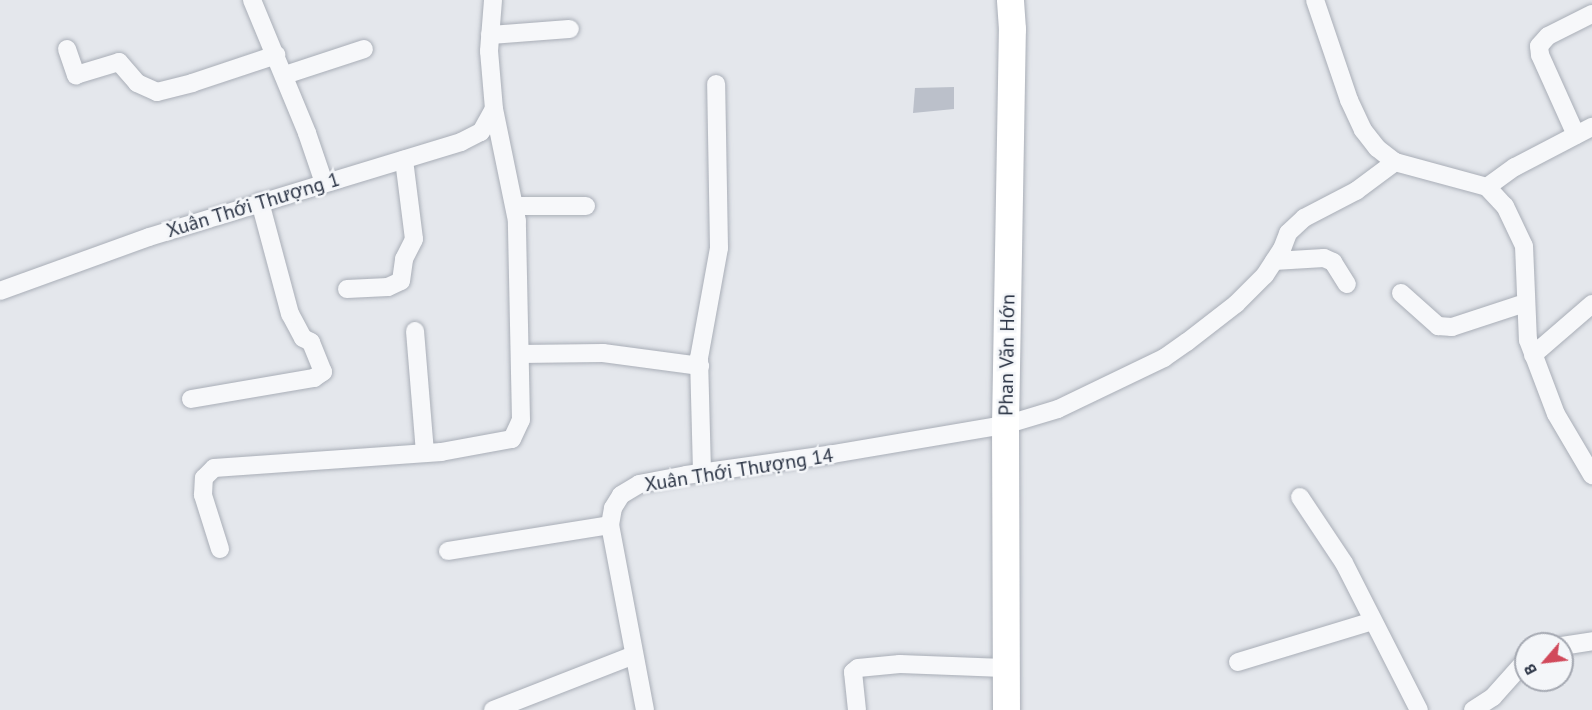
<!DOCTYPE html>
<html>
<head>
<meta charset="utf-8">
<style>
  body { margin:0 }
  #map { position:relative; width:1592px; height:710px; overflow:hidden; background:#e4e7ec; font-family:"PT Sans",sans-serif }
  div>[style] { position:absolute }
  .building>* { inset:0; background:#bbc0ca }
  .roads { filter:drop-shadow(0 0 2px #a9aeb7) drop-shadow(0 0 2px #a9aeb7) }
  .minor>* { height:18px; margin:-9px; padding:0 9px; transform-origin:9px; border-radius:9px; background:#f7f8fa }
  .secondary>* { height:27px; margin:-13.5px; padding:0 13.5px; transform-origin:13.5px; border-radius:13.5px; background:#fff }
  span { translate:-50% -50%; white-space:nowrap; text-align:center; line-height:1.15; -webkit-text-stroke:5px #f4f6f9; paint-order:stroke }
  .street-label { font-size:20px; color:#2b3445 }
  .north { position:absolute; left:1514px; top:632px; width:60px; height:60px; box-sizing:border-box; background:#f4f6f9; border:2px solid #a4a8b1; border-radius:50%; rotate:242deg; font-size:16px; font-weight:700; line-height:24px; text-align:center; color:#2b3445 }
  .north::after { content:''; display:block; margin:auto; width:21px; height:27px; background:#d1495b; clip-path:polygon(50% 0,100% 100%,50% 72%,0 100%) }
</style>
</head>
<body>
<div id="map">
  <div class="building">
    <i style="clip-path:polygon(954px 87px,954px 109px,913px 113px,915px 88px)"></i>
  </div>
  <div class="roads">
    <div class="minor">
      <i style="left:252px;top:0;width:144px;rotate:67.5deg"></i>
      <i style="left:307px;top:133px;width:53px;rotate:71.2deg"></i>
      <i style="left:1315px;top:0;width:106px;rotate:71.2deg"></i>
      <i style="left:1349px;top:100px;width:33px;rotate:65deg"></i>
      <i style="left:1363px;top:130px;width:23px;rotate:52deg"></i>
      <i style="left:1377px;top:148px;width:23px;rotate:38deg"></i>
      <i style="left:1395px;top:162px;width:95px;rotate:15.2deg"></i>
      <i style="left:1487px;top:187px;width:26px;rotate:47deg"></i>
      <i style="left:1505px;top:206px;width:44px;rotate:64.6deg"></i>
      <i style="left:1524px;top:246px;width:94px;rotate:87.6deg"></i>
      <i style="left:1528px;top:340px;width:79px;rotate:69.3deg"></i>
      <i style="left:1556px;top:414px;width:71px;rotate:59.5deg"></i>
      <i style="left:490px;top:35px;width:80px;rotate:-4.3deg"></i>
      <i style="left:67px;top:49px;width:28px;rotate:71deg"></i>
      <i style="left:76px;top:75px;width:45px;rotate:-16.8deg"></i>
      <i style="left:119px;top:62px;width:28px;rotate:49deg"></i>
      <i style="left:137px;top:83px;width:22px;rotate:24deg"></i>
      <i style="left:157px;top:92px;width:36px;rotate:-14deg"></i>
      <i style="left:192px;top:83px;width:89px;rotate:-18.4deg"></i>
      <i style="left:285px;top:75px;width:83px;rotate:-18.2deg"></i>
      <i style="left:1576px;top:135px;width:88px;rotate:-114.2deg"></i>
      <i style="left:1540px;top:55px;width:9px;rotate:-96deg"></i>
      <i style="left:1539px;top:46px;width:13px;rotate:-48deg"></i>
      <i style="left:1548px;top:36px;width:49px;rotate:-26.6deg"></i>
      <i style="left:1487px;top:187px;width:34px;rotate:-36deg"></i>
      <i style="left:1515px;top:167px;width:87px;rotate:-27.5deg"></i>
      <i style="left:515px;top:206px;width:71px"></i>
      <i style="left:1274px;top:261px;width:50px;rotate:-3.4deg"></i>
      <i style="left:1324px;top:258px;width:10px;rotate:24deg"></i>
      <i style="left:1333px;top:262px;width:26px;rotate:58deg"></i>
      <i style="left:347px;top:289px;width:41px;rotate:-2.8deg"></i>
      <i style="left:388px;top:287px;width:14px;rotate:-25deg"></i>
      <i style="left:401px;top:281px;width:22px;rotate:-82deg"></i>
      <i style="left:404px;top:259px;width:22px;rotate:-63deg"></i>
      <i style="left:414px;top:239px;width:80px;rotate:-97.2deg"></i>
      <i style="left:0;top:291px;width:158px;rotate:-19.9deg"></i>
      <i style="left:149px;top:237px;width:326px;rotate:-16.9deg"></i>
      <i style="left:461px;top:142px;width:22px;rotate:-27deg"></i>
      <i style="left:481px;top:132px;width:26px;rotate:-61deg"></i>
      <i style="left:1401px;top:293px;width:50px;rotate:41.7deg"></i>
      <i style="left:1438px;top:326px;width:14px;rotate:4deg"></i>
      <i style="left:1452px;top:327px;width:77px;rotate:-18.2deg"></i>
      <i style="left:415px;top:331px;width:122px;rotate:85.3deg"></i>
      <i style="left:520px;top:354px;width:83px;rotate:-0.7deg"></i>
      <i style="left:603px;top:353px;width:98px;rotate:7.6deg"></i>
      <i style="left:1533px;top:355px;width:78px;rotate:-40.8deg"></i>
      <i style="left:191px;top:399px;width:125px;rotate:-9.7deg"></i>
      <i style="left:314px;top:378px;width:11px;rotate:-34deg"></i>
      <i style="left:323px;top:372px;width:32px;rotate:-112deg"></i>
      <i style="left:311px;top:342px;width:9px;rotate:-153deg"></i>
      <i style="left:303px;top:338px;width:27px;rotate:-118deg"></i>
      <i style="left:290px;top:314px;width:116px;rotate:-105deg"></i>
      <i style="left:702px;top:472px;width:114px;rotate:-91.5deg"></i>
      <i style="left:699px;top:358px;width:112px;rotate:-79.7deg"></i>
      <i style="left:719px;top:248px;width:164px;rotate:-91deg"></i>
      <i style="left:1300px;top:497px;width:79px;rotate:56.3deg"></i>
      <i style="left:1344px;top:563px;width:165px;rotate:63deg"></i>
      <i style="left:220px;top:549px;width:57px;rotate:-107.5deg"></i>
      <i style="left:203px;top:495px;width:17px;rotate:-87deg"></i>
      <i style="left:204px;top:478px;width:14px;rotate:-45deg"></i>
      <i style="left:214px;top:468px;width:228px;rotate:-4deg"></i>
      <i style="left:441px;top:452px;width:72px;rotate:-10.4deg"></i>
      <i style="left:512px;top:439px;width:21px;rotate:-65deg"></i>
      <i style="left:521px;top:420px;width:199px;rotate:-91.2deg"></i>
      <i style="left:517px;top:221px;width:114px;rotate:-101.6deg"></i>
      <i style="left:494px;top:109px;width:58px;rotate:-94.9deg"></i>
      <i style="left:489px;top:51px;width:51px;rotate:-85.5deg"></i>
      <i style="left:448px;top:551px;width:164px;rotate:-9.1deg"></i>
      <i style="left:1562px;top:646px;width:30px;rotate:-9deg"></i>
      <i style="left:1238px;top:662px;width:141px;rotate:-16.9deg"></i>
      <i style="left:493px;top:710px;width:151px;rotate:-21.3deg"></i>
      <i style="left:645px;top:710px;width:188px;rotate:-100.7deg"></i>
      <i style="left:610px;top:525px;width:17px;rotate:-80deg"></i>
      <i style="left:613px;top:508px;width:15px;rotate:-58deg"></i>
      <i style="left:621px;top:495px;width:21px;rotate:-31deg"></i>
      <i style="left:639px;top:484px;width:48px;rotate:-10.8deg"></i>
      <i style="left:686px;top:475px;width:148px;rotate:-8.1deg"></i>
      <i style="left:833px;top:454px;width:174px;rotate:-9.6deg"></i>
      <i style="left:1005px;top:425px;width:55px;rotate:-16.8deg"></i>
      <i style="left:1058px;top:409px;width:118px;rotate:-25.7deg"></i>
      <i style="left:1164px;top:358px;width:28px;rotate:-35deg"></i>
      <i style="left:1187px;top:342px;width:62px;rotate:-37.8deg"></i>
      <i style="left:1236px;top:304px;width:41px;rotate:-45deg"></i>
      <i style="left:1265px;top:275px;width:31px;rotate:-57deg"></i>
      <i style="left:1282px;top:249px;width:17px;rotate:-69deg"></i>
      <i style="left:1288px;top:233px;width:22px;rotate:-43deg"></i>
      <i style="left:1304px;top:218px;width:59px;rotate:-27.4deg"></i>
      <i style="left:1356px;top:191px;width:49px;rotate:-36.6deg"></i>
      <i style="left:857px;top:710px;width:38px;rotate:-96deg"></i>
      <i style="left:853px;top:672px;width:6px;rotate:-39deg"></i>
      <i style="left:858px;top:668px;width:42px;rotate:-5.4deg"></i>
      <i style="left:900px;top:664px;width:104px;rotate:2.2deg"></i>
      <i style="left:1473px;top:710px;width:24px;rotate:-33deg"></i>
      <i style="left:1493px;top:697px;width:50px;rotate:-48.3deg"></i>
    </div>
    <div class="secondary">
      <i style="left:1006px;top:710px;width:285px;rotate:-90.2deg"></i>
      <i style="left:1005px;top:425px;width:396px;rotate:-89deg"></i>
      <i style="left:1012px;top:29px;width:29px;rotate:-94deg"></i>
    </div>
  </div>
  <div class="street-label">
    <span style="left:253px;top:205px;rotate:-17deg">Xuân Thới Thượng 1</span>
    <span style="left:1007px;top:355px;rotate:-89deg">Phan Văn Hớn</span>
    <span style="left:739px;top:470px;rotate:-9deg">Xuân Thới Thượng 14</span>
  </div>
  <div class="north">B</div>
</div>
</body>
</html>
